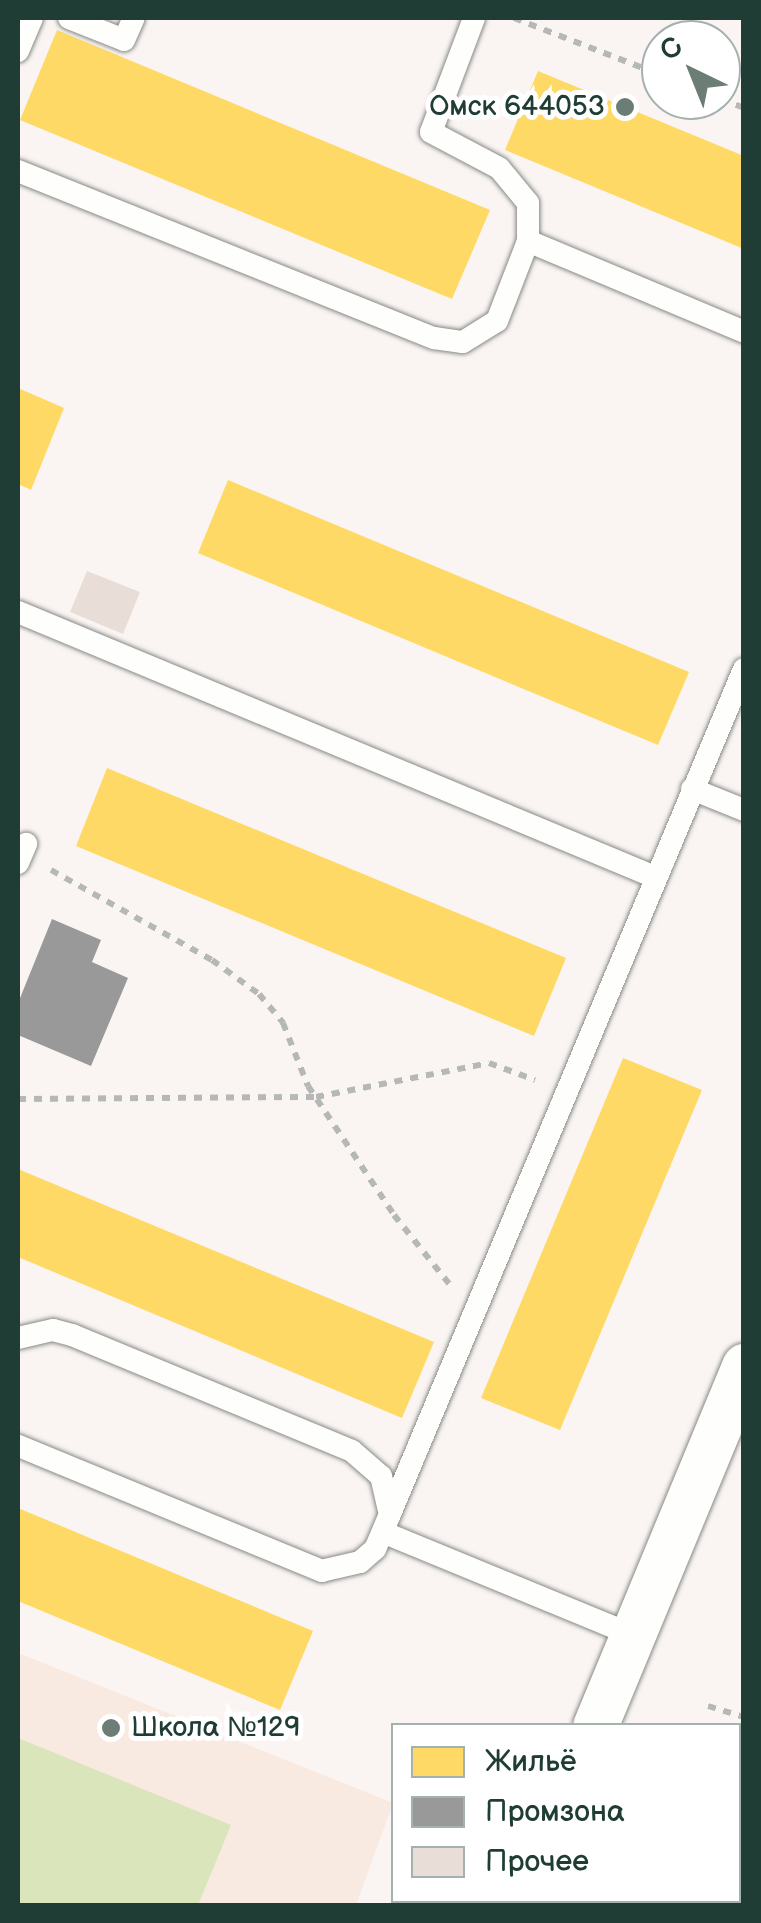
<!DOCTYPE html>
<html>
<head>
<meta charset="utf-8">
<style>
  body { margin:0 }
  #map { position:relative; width:761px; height:1923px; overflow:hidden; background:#faf5f2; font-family:"Balsamiq Sans",sans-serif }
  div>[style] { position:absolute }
  .built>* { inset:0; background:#f8e9e1 }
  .green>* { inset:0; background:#dae5bc }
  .homes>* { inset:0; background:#ffd966 }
  .industry>* { inset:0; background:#999 }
  .building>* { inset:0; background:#e9ded7 }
  .path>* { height:6px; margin-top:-3px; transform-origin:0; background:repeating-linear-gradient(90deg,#b5b8b6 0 8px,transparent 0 16px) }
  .roads { filter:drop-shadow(0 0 2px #878a87) drop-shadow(0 0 2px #878a87) }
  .lane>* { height:22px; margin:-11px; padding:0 11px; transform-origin:11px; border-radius:11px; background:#fefefd }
  .street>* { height:45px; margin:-22.5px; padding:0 22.5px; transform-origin:22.5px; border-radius:22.5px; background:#fefefd }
  .dots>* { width:28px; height:28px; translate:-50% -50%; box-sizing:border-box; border:5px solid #fff; border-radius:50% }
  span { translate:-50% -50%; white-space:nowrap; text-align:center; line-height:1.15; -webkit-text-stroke:10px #fff; paint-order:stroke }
  .poi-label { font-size:28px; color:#1f3d34 }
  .right { translate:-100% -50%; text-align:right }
  .left { translate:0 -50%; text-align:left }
  .frame { position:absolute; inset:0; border:20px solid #1f3d34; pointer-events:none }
  .legend { position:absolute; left:391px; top:1723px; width:350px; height:180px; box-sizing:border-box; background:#fff; border:2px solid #a5b1ae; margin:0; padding:12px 18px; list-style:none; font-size:30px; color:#1f3d34 }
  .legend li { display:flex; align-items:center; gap:20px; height:50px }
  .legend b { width:50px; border:2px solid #a5b1ae }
  .north { position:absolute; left:641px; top:20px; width:100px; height:100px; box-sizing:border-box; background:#fff; border:2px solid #a5b1ae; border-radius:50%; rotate:317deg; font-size:28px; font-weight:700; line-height:40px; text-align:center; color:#1f3d34 }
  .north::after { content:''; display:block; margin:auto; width:35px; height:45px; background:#6c7d76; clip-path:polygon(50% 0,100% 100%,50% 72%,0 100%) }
</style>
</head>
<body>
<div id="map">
  <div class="built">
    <i style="clip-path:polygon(18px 1653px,393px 1803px,356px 1905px,18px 1905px)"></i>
  </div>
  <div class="green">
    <i style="clip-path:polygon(18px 1738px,231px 1825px,198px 1905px,18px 1905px)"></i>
  </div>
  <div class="homes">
    <i style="clip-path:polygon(57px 30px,490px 210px,452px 299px,20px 120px)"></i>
    <i style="clip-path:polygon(538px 71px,744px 156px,744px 249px,505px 150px)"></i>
    <i style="clip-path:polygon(18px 388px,64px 408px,31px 490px,18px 484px)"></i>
    <i style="clip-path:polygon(228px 480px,689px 672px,658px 745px,198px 553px)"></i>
    <i style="clip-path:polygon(107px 768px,566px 958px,534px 1036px,76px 846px)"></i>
    <i style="clip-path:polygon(623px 1058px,702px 1090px,560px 1430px,481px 1398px)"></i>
    <i style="clip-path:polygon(18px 1169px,434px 1342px,402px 1418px,18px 1257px)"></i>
    <i style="clip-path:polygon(18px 1508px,313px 1631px,280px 1710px,18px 1601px)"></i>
    <i style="clip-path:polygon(738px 1799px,744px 1801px,744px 1889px,738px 1887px)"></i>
  </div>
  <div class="industry">
    <i style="clip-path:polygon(52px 919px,101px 940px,92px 962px,128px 978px,91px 1066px,18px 1035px,18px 1003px)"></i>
  </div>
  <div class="building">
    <i style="clip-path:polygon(87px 571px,140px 592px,123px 634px,70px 612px)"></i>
  </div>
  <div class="path">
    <i style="left:514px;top:18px;width:158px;rotate:21.2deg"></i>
    <i style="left:721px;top:99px;width:25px;rotate:21deg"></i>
    <i style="left:51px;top:870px;width:184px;rotate:29.2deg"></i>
    <i style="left:212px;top:960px;width:58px;rotate:35.9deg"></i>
    <i style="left:259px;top:994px;width:38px;rotate:50deg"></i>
    <i style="left:283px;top:1023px;width:68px;rotate:68.4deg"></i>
    <i style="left:308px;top:1086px;width:155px;rotate:56.3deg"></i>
    <i style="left:394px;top:1215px;width:90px;rotate:51.3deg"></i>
    <i style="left:18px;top:1099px;width:298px;rotate:-0.4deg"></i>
    <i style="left:316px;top:1097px;width:176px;rotate:-11.1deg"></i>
    <i style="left:489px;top:1063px;width:49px;rotate:20.3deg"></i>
    <i style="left:708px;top:1706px;width:38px;rotate:17deg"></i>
  </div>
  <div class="roads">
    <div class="lane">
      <i style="left:69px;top:18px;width:59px;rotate:21.8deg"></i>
      <i style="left:124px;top:40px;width:24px;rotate:-66deg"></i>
      <i style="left:18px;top:51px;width:36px;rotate:-67deg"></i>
      <i style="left:18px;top:171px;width:448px;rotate:21.9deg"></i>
      <i style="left:434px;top:338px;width:29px;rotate:8deg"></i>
      <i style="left:463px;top:342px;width:40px;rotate:-32deg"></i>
      <i style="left:497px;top:321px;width:86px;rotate:-68.8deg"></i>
      <i style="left:528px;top:241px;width:38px;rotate:-90deg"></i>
      <i style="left:528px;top:203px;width:45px;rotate:-129.6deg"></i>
      <i style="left:499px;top:168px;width:77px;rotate:-152.1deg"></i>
      <i style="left:431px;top:132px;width:122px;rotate:-69.3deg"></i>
      <i style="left:528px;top:241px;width:234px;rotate:22.8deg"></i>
      <i style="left:18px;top:612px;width:690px;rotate:22.59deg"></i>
      <i style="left:692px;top:789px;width:56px;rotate:22deg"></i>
      <i style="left:18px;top:863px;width:21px;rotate:-67deg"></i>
      <i style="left:18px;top:1338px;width:36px;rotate:-13deg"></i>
      <i style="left:53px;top:1330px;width:20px;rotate:15deg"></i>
      <i style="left:72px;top:1335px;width:303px;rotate:22.5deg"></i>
      <i style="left:352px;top:1451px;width:38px;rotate:41deg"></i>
      <i style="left:381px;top:1476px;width:39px;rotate:77deg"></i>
      <i style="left:390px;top:1514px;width:38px;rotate:113deg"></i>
      <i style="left:375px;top:1549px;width:20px;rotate:139deg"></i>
      <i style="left:360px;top:1562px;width:39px;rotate:167deg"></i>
      <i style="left:322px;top:1571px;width:329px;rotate:-157.6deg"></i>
      <i style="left:390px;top:1514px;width:916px;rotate:-67.27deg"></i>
      <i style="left:385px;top:1533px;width:267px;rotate:22.4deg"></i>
      <i style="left:548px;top:1900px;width:13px;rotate:27deg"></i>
    </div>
    <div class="street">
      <i style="left:595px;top:1726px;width:390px;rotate:-67.5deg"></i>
      <i style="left:520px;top:1906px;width:6px;rotate:-72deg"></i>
    </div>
  </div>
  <div class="dots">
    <i style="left:625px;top:107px;background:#6c7d76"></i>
    <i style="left:111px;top:1728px;background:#6c7d76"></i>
  </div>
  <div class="poi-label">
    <span class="right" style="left:605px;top:107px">Омск 644053</span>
    <span class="left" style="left:131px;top:1728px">Школа №129</span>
  </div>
  <div class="frame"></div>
  <ul class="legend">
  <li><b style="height:28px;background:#ffd966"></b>Жильё</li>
  <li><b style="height:28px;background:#999"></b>Промзона</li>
  <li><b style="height:28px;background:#e9ded7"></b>Прочее</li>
  </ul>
  <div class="north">С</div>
</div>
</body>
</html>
